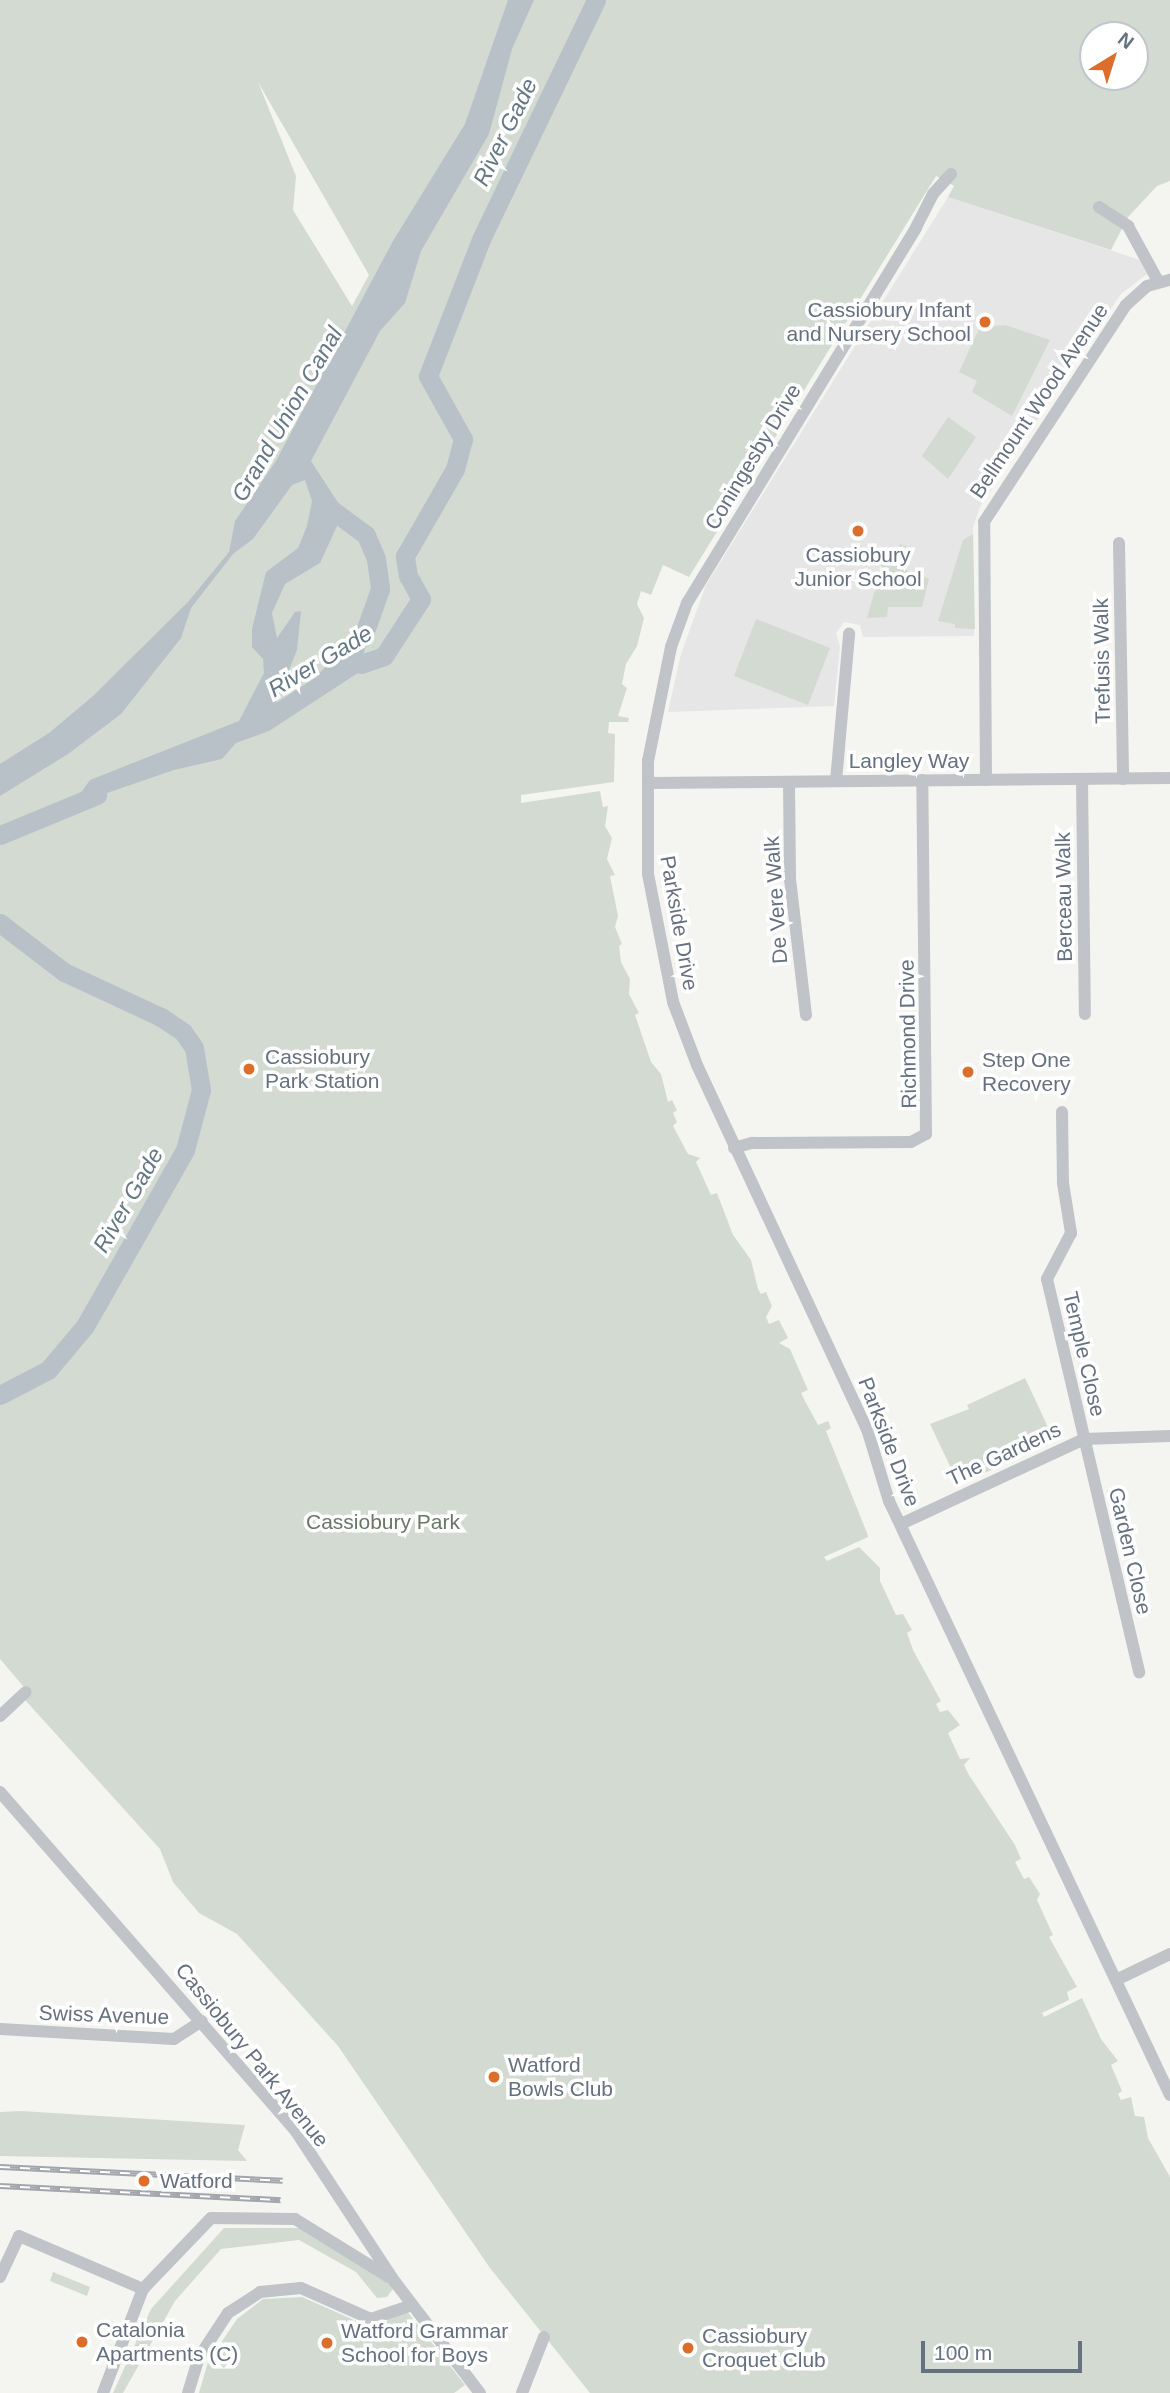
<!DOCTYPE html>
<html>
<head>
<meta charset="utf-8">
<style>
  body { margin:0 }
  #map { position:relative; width:1170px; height:2393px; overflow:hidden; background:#f4f5f1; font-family:Arial,sans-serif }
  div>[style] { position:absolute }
  .built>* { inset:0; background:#e5e6e5 }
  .green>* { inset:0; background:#d3dad1 }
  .water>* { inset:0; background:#b8c1c7 }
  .river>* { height:19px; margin:-9.5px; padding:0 9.5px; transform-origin:9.5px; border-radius:9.5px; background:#b8c1c7 }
  .street>* { height:12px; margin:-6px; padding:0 6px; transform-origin:6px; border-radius:6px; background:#c0c3c7 }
  .rail>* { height:6px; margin-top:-3px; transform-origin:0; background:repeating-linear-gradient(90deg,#fff 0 10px,#a1a6ac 0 20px); box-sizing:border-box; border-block:2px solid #a1a6ac }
  .dots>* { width:19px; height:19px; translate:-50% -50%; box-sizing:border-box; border:4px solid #fff; border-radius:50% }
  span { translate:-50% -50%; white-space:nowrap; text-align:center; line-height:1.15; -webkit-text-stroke:7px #fff; paint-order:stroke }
  .poi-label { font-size:21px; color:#657181 }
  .right { translate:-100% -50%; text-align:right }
  .left { translate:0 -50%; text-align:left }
  .street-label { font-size:21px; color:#657181 }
  .park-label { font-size:21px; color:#657963 }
  .water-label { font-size:23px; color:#657885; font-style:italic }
  .north { position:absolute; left:1079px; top:21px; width:70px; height:70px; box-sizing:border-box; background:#fff; border:2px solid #c1c6cd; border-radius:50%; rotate:38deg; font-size:19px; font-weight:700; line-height:28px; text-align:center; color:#657181 }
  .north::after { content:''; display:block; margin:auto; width:24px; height:32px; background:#dd6d2a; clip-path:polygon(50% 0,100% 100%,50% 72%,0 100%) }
  .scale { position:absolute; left:921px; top:2341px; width:161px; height:32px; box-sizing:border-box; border:4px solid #657181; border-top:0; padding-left:9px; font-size:21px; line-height:24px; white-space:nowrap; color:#657181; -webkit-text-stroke:5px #fff; paint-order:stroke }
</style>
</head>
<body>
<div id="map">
  <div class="built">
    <i style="clip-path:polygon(948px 197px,1140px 260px,1147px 274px,1121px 294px,1081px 353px,1074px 353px,1073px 366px,980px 507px,973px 528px,974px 636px,863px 637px,860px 625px,844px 622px,836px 633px,840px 646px,834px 706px,668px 712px,681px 654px,706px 585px)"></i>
  </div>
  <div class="green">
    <i style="clip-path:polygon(evenodd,0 0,1170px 0,1170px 181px,1157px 186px,1128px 217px,1111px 250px,948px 197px,954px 186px,936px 176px,689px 577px,663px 565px,651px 595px,641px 591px,637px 604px,644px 618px,637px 646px,626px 664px,622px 684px,627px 688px,618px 716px,629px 718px,628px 722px,609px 722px,608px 733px,615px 734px,614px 782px,521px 795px,521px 803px,600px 791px,603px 807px,608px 806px,605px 826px,612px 838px,607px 859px,615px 875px,610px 876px,618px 916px,615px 927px,622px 944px,619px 946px,621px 962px,630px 979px,629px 994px,639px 1013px,635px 1015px,651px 1062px,661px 1074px,668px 1102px,672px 1100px,677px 1110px,673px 1113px,677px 1122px,673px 1126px,688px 1154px,700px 1158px,696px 1162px,711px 1195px,717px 1193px,733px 1235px,751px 1260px,758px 1289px,761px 1294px,766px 1292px,772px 1306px,766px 1317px,769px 1324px,779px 1320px,788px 1338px,779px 1343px,790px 1349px,808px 1390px,801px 1393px,805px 1401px,818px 1425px,828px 1421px,831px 1428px,826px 1431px,867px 1533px,868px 1537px,824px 1557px,827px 1561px,859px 1547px,880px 1568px,880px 1581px,896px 1615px,903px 1614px,912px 1630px,907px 1633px,913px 1650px,941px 1701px,936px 1704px,940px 1712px,948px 1710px,960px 1725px,948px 1733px,960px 1759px,970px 1758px,964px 1765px,969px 1775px,1015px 1845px,1021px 1859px,1015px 1862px,1024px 1879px,1029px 1877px,1040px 1894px,1037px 1900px,1053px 1935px,1049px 1937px,1077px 1987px,1067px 1992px,1069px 2000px,1042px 2013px,1044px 2017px,1082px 1998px,1101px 2039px,1118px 2061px,1111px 2065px,1122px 2091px,1118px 2094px,1121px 2100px,1131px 2097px,1135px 2116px,1144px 2117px,1148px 2138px,1170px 2177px,1170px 2393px,590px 2393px,490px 2268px,338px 2046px,237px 1934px,199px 1913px,173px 1882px,160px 1849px,26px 1701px,23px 1686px,0 1659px,0 0,1093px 35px,1135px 35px,1135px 77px,1093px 77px,1093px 35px,0 0,258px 82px,369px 275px,352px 306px,293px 210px,296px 176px,258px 82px)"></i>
    <i style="clip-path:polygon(1005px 325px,1050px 340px,1012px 416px,972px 392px,977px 381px,959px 372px,980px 327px)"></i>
    <i style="clip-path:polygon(948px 417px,976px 437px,948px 479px,922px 456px)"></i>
    <i style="clip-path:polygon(973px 534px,975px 629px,955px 628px,955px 624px,938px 621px,963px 540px)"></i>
    <i style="clip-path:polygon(900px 544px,910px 548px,903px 569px,929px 579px,922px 607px,888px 607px,887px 617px,867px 618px,886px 551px,896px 555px)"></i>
    <i style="clip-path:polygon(756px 619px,830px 648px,808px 705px,734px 676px)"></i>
    <i style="clip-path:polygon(1025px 1378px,1054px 1440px,959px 1485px,930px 1424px,969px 1409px,967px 1405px)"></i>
    <i style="clip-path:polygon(21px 2111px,245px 2125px,238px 2150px,247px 2161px,0 2156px,0 2112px)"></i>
    <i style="clip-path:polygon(224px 2228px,303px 2228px,390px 2279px,393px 2289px,387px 2297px,377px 2298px,356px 2272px,299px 2240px,221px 2249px,175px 2301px,123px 2393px,113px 2393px,151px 2309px)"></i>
    <i style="clip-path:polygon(53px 2272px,90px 2287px,87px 2296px,50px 2281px)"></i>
    <i style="clip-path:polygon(302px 2297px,363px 2324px,406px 2310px,465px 2385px,454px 2393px,199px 2393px,208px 2362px,237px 2319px,263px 2299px)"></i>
  </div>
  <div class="water">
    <i style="clip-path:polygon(508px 0,534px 0,512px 49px,489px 134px,421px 251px,405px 303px,380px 331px,311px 461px,350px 521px,338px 524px,320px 563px,285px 584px,272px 613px,277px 638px,295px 612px,301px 611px,297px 650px,276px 703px,315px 678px,374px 615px,363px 656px,384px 656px,269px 731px,236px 743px,222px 759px,174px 770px,72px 805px,90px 780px,239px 721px,264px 673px,263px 659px,252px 647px,252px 629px,266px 572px,298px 548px,307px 526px,312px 501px,305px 480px,292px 485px,253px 539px,233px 554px,191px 608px,181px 638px,121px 714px,68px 754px,0 796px,0 764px,49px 733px,93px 696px,188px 602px,229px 552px,235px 521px,276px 461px,393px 241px,465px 124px)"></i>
  </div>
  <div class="river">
    <i style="left:328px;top:507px;width:47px;rotate:36.4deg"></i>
    <i style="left:366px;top:535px;width:26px;rotate:67deg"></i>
    <i style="left:376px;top:559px;width:30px;rotate:82deg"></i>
    <i style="left:380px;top:589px;width:51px;rotate:109.5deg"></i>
    <i style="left:361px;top:664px;width:24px;rotate:-19deg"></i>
    <i style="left:384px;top:656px;width:68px;rotate:-57deg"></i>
    <i style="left:421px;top:599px;width:26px;rotate:-119deg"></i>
    <i style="left:408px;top:576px;width:20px;rotate:-99deg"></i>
    <i style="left:405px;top:556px;width:100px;rotate:-60.1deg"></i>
    <i style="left:455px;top:469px;width:31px;rotate:-75deg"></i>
    <i style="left:463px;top:439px;width:72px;rotate:-119.1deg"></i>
    <i style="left:428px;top:376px;width:149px;rotate:-68.8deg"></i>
    <i style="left:482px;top:237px;width:263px;rotate:-64.3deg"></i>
    <i style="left:0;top:835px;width:105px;rotate:-22.4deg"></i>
    <i style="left:0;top:923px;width:81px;rotate:37.4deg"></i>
    <i style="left:64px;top:972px;width:107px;rotate:24.9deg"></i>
    <i style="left:161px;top:1017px;width:27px;rotate:34deg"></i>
    <i style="left:183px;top:1032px;width:19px;rotate:55deg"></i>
    <i style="left:194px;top:1048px;width:43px;rotate:80.5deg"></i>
    <i style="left:201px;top:1090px;width:62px;rotate:104.9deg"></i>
    <i style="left:185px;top:1150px;width:202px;rotate:119.6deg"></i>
    <i style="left:85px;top:1326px;width:57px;rotate:130.1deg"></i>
    <i style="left:48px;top:1370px;width:54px;rotate:152.5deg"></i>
  </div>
  <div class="street">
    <i style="left:951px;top:174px;width:27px;rotate:132deg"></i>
    <i style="left:933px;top:194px;width:38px;rotate:117deg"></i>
    <i style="left:916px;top:228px;width:439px;rotate:121.4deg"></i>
    <i style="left:687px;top:603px;width:47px;rotate:110deg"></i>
    <i style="left:671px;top:647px;width:116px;rotate:101.4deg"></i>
    <i style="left:648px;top:761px;width:113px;rotate:90deg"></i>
    <i style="left:648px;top:874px;width:130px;rotate:78.9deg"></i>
    <i style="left:673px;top:1002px;width:67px;rotate:69.1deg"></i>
    <i style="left:697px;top:1065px;width:402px;rotate:65deg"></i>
    <i style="left:867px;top:1429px;width:75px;rotate:73deg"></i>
    <i style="left:889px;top:1501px;width:657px;rotate:64.68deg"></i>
    <i style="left:1099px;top:207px;width:35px;rotate:33deg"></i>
    <i style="left:1128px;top:226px;width:63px;rotate:61.4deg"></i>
    <i style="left:1119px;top:543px;width:236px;rotate:89deg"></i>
    <i style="left:1082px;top:779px;width:235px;rotate:89.3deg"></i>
    <i style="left:986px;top:780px;width:258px;rotate:-90.4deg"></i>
    <i style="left:984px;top:522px;width:259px;rotate:-56.8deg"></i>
    <i style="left:1126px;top:305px;width:28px;rotate:-42deg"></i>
    <i style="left:1147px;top:286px;width:24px;rotate:-15deg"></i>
    <i style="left:836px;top:781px;width:148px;rotate:-84.9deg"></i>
    <i style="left:789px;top:782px;width:97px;rotate:89.4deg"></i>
    <i style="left:790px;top:879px;width:137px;rotate:83.3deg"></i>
    <i style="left:648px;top:783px;width:522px;rotate:-0.55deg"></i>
    <i style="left:1062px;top:1112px;width:71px;rotate:89.2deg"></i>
    <i style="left:1063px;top:1183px;width:51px;rotate:80.9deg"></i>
    <i style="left:1071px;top:1233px;width:52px;rotate:117.6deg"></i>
    <i style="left:1047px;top:1279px;width:404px;rotate:76.8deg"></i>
    <i style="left:734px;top:1148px;width:19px;rotate:-16deg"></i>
    <i style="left:752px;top:1143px;width:159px;rotate:-0.4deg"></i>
    <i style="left:911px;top:1142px;width:17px;rotate:-28deg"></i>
    <i style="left:926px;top:1134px;width:354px;rotate:-90.6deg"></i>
    <i style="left:901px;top:1524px;width:202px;rotate:-24.9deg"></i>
    <i style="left:1084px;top:1439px;width:86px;rotate:-2deg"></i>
    <i style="left:0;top:1716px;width:35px;rotate:-43deg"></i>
    <i style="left:0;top:1792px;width:449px;rotate:48.9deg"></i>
    <i style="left:295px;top:2130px;width:182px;rotate:56.7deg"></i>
    <i style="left:395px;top:2282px;width:140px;rotate:52.6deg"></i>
    <i style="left:1116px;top:1980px;width:60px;rotate:-25.7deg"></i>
    <i style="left:0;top:2029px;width:174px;rotate:3.3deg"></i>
    <i style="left:174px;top:2039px;width:33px;rotate:-33deg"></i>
    <i style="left:0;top:2277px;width:45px;rotate:-65.1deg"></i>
    <i style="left:19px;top:2236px;width:135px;rotate:23.1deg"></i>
    <i style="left:103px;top:2393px;width:111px;rotate:-69deg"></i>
    <i style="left:143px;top:2289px;width:98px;rotate:-46.2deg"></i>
    <i style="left:211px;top:2218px;width:84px;rotate:0.7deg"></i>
    <i style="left:295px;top:2219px;width:110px;rotate:31.7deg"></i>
    <i style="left:188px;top:2393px;width:38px;rotate:-73deg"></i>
    <i style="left:199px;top:2357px;width:53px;rotate:-56.6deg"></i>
    <i style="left:228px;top:2313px;width:38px;rotate:-33deg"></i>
    <i style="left:260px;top:2292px;width:41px;rotate:-5.6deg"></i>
    <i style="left:301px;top:2288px;width:77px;rotate:23.9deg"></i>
    <i style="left:371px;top:2319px;width:43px;rotate:-18.9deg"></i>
    <i style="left:522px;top:2393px;width:60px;rotate:-68.6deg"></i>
  </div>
  <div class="rail">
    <i style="left:0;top:2167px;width:283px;rotate:2.8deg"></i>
    <i style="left:0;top:2186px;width:281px;rotate:2.9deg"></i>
  </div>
  <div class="dots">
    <i style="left:985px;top:322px;background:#dd6d2a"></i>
    <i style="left:858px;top:531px;background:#dd6d2a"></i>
    <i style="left:249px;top:1069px;background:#dd6d2a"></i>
    <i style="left:968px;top:1072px;background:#dd6d2a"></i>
    <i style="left:494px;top:2077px;background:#dd6d2a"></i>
    <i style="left:144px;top:2181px;background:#dd6d2a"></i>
    <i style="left:82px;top:2342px;background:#dd6d2a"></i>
    <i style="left:327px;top:2343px;background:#dd6d2a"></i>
    <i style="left:688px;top:2348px;background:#dd6d2a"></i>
  </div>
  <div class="poi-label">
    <span class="right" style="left:971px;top:322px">Cassiobury Infant<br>and Nursery School</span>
    <span style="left:858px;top:567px">Cassiobury<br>Junior School</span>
    <span class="left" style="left:265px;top:1069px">Cassiobury<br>Park Station</span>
    <span class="left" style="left:982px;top:1072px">Step One<br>Recovery</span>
    <span class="left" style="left:508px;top:2077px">Watford<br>Bowls Club</span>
    <span class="left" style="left:160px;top:2181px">Watford</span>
    <span class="left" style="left:96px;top:2342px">Catalonia<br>Apartments (C)</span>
    <span class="left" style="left:341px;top:2343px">Watford Grammar<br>School for Boys</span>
    <span class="left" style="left:702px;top:2348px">Cassiobury<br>Croquet Club</span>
  </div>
  <div class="street-label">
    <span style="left:1039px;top:401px;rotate:-56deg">Bellmount Wood Avenue</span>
    <span style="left:753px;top:457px;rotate:-59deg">Coningesby Drive</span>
    <span style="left:1102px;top:661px;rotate:-91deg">Trefusis Walk</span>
    <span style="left:909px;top:761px">Langley Way</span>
    <span style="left:1064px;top:897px;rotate:-91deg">Berceau Walk</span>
    <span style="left:776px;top:900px;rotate:-94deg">De Vere Walk</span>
    <span style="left:679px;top:923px;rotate:80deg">Parkside Drive</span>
    <span style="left:908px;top:1034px;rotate:-91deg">Richmond Drive</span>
    <span style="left:1084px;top:1354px;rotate:77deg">Temple Close</span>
    <span style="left:889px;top:1442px;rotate:69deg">Parkside Drive</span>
    <span style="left:1004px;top:1454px;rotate:-25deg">The Gardens</span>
    <span style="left:1130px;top:1551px;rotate:77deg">Garden Close</span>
    <span style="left:104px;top:2015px;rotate:2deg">Swiss Avenue</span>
    <span style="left:252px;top:2055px;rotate:51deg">Cassiobury Park Avenue</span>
  </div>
  <div class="park-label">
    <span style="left:383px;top:1522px">Cassiobury Park</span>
  </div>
  <div class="water-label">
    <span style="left:505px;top:132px;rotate:-64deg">River Gade</span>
    <span style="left:287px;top:414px;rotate:-60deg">Grand Union Canal</span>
    <span style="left:320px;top:661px;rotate:-31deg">River Gade</span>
    <span style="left:128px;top:1200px;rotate:-60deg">River Gade</span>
  </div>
  <div class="north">N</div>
  <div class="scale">100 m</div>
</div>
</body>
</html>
